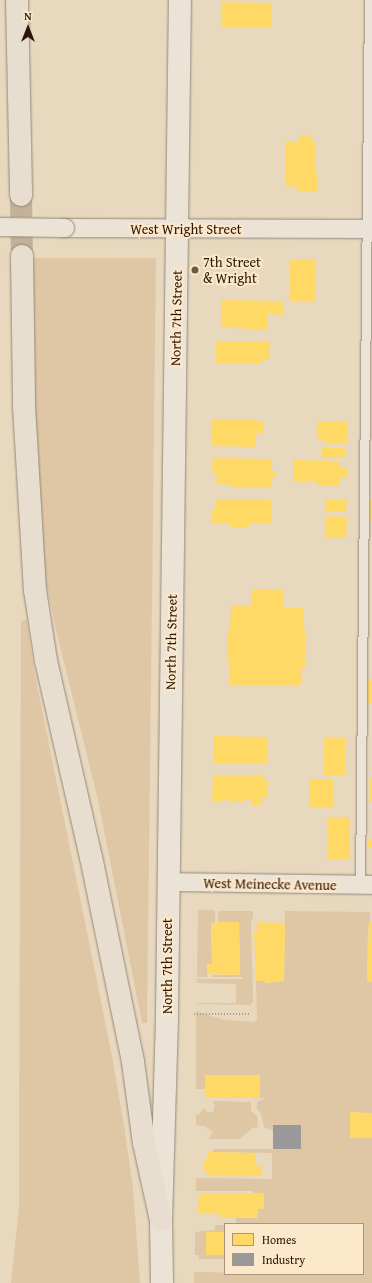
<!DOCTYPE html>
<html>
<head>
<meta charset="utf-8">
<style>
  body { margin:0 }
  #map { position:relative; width:372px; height:1283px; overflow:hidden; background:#e8d8be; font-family:"Gentium Book Plus",serif }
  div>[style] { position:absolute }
  .green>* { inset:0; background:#dfc7a5 }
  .homes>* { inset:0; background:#ffd966 }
  .industry>* { inset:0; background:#999 }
  .highway-tunnel>* { height:22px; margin-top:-11px; transform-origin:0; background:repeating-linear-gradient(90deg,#c3b199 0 22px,transparent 0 33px) }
  .path>* { height:2.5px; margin-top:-1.25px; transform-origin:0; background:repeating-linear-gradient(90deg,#a69d93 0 1px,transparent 0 3px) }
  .roads { filter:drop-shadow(0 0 1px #948879) drop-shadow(0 0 1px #948879) }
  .lane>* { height:9px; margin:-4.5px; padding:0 4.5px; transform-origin:4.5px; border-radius:4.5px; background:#ebe3d6 }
  .street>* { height:18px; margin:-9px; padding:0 9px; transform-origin:9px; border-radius:9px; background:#ebe3d6 }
  .secondary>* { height:22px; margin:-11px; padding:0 11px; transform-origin:11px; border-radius:11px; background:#ebe3d6 }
  .highway>* { height:22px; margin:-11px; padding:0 11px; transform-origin:11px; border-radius:11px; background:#e7decf }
  .bridges { filter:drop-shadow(0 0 1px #948879) drop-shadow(0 0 1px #948879) }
  .street-bridge>* { height:18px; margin:-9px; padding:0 9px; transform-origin:9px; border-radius:9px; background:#ebe3d6 }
  .dots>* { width:11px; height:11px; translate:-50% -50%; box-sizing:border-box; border:2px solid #fce8ca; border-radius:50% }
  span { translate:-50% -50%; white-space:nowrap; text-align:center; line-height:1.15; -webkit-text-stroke:4px #fce8ca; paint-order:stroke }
  .street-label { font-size:14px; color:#2d1507 }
  .poi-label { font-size:14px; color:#2d1507 }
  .left { translate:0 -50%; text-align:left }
  .legend { position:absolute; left:224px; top:1223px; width:140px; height:52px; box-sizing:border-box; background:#fce8ca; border:1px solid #a9947c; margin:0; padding:5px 7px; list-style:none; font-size:12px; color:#2d1507 }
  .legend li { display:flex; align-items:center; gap:8px; height:20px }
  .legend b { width:20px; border:1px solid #a9947c }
  .north { position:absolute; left:8px; top:8px; width:40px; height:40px; -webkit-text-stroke:3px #fce8ca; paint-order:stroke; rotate:0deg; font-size:11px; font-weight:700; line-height:16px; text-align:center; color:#2d1507 }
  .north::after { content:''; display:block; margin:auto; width:14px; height:18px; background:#2d1507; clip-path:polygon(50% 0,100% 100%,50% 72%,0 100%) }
</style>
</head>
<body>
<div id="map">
  <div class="green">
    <i style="clip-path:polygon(33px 258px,156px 258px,147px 1023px,142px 1023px,98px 800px,57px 634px,47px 586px,40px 535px,35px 413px)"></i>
    <i style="clip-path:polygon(27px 620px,34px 670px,112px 1056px,125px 1132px,133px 1188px,140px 1283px,11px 1283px,19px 1207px,19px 1164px,21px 621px)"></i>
    <i style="clip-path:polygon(198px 910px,215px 910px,215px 923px,211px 924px,212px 964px,207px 965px,208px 977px,197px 977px)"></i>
    <i style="clip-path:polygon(218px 911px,253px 911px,253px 918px,251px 920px,253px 1001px,251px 1005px,197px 1004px,197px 1003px,236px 1003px,236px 984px,197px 983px,197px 979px,242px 979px,242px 977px,212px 977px,212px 975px,240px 975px,239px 922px,218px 922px)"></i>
    <i style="clip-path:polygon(285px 911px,370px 912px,370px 922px,368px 926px,367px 982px,372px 982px,372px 1113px,350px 1114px,372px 1114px,372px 1283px,194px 1283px,194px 1272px,363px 1274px,363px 1224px,237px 1224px,235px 1218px,257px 1218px,258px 1209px,264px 1209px,264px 1193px,253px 1193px,253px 1191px,196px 1191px,196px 1178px,272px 1179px,272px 1153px,213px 1152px,213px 1149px,301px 1149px,281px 1134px,264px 1127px,261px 1114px,257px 1109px,257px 1102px,265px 1098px,260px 1098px,259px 1075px,205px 1089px,196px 1089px,196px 1011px,224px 1020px,254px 1022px,257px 1019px,256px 981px,265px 981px,265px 983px,284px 981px)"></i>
    <i style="clip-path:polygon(213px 1101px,251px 1102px,251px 1111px,257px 1116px,258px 1127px,252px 1128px,240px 1139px,209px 1139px,213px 1132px,204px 1126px,196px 1125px,196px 1115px,199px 1114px,204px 1108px,207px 1112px,213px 1112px,215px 1106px)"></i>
    <i style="clip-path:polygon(215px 1225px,225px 1225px,225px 1232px,206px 1232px,206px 1255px,225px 1255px,225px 1259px,199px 1259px,199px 1255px,195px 1255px,195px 1232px,215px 1230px)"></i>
  </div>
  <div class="homes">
    <i style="clip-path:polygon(221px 2px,272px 3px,272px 27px,221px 27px)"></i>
    <i style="clip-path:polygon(299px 135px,312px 135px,312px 142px,315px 142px,315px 173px,317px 173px,317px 192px,298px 191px,298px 187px,286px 186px,286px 141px,299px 141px)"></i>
    <i style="clip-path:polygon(290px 259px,316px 259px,316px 301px,290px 301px)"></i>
    <i style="clip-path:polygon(221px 300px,284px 301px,284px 315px,267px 314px,267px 330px,221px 327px)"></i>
    <i style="clip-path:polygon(216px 341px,270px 342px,270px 359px,262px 359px,262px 364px,216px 364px)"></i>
    <i style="clip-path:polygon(211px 419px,257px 419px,257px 421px,264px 422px,264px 433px,255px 433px,255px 447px,211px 446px)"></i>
    <i style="clip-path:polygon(317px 422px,347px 422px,347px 444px,323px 443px,323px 439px,317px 439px)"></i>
    <i style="clip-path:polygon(322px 447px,345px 448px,345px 458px,322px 458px)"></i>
    <i style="clip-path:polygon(213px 458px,272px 459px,272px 471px,275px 471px,275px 478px,272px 478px,272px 487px,231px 487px,231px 485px,216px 484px,217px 474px,212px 474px)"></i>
    <i style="clip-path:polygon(293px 460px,340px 461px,340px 468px,348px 468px,348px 478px,340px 478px,340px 485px,317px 485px,317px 481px,293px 481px)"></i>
    <i style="clip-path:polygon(216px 499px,271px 499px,271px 523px,249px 523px,249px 527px,230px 527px,230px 524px,211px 523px,212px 510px,216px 510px)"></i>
    <i style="clip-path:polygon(325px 499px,347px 500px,346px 512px,325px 511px)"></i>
    <i style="clip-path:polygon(368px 499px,372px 499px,372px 521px,368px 521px)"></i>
    <i style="clip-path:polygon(325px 516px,347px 517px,346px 538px,325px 538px)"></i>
    <i style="clip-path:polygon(251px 590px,284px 590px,283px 608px,303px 608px,303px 629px,305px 629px,305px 667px,302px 667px,302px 686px,230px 685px,230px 661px,227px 661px,227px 629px,230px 629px,231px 606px,251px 606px)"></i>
    <i style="clip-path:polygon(367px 679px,372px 679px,372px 703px,367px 703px)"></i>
    <i style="clip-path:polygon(214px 736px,267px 737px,267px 763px,214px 763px)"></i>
    <i style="clip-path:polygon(324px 737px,345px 738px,345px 775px,324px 775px)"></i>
    <i style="clip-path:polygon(213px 775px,263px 776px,263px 780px,268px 780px,268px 798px,262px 798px,262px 805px,251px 805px,251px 800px,245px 800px,245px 802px,227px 802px,227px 799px,223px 799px,223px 801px,212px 801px)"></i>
    <i style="clip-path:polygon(369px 777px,372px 777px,372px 802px,369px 802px)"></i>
    <i style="clip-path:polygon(309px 779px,333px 779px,333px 808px,309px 808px)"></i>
    <i style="clip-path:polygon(328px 817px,350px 817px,350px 859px,327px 859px)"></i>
    <i style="clip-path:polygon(368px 840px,372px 840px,372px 848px,368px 847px)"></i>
    <i style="clip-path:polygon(217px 922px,239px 922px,240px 975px,207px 974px,207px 964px,212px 964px,211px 923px,217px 923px)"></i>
    <i style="clip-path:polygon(257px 922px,285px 923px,284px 981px,265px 983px,265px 981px,256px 981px,254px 932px,257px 932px)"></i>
    <i style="clip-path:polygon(369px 922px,372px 922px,372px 982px,367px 982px)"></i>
    <i style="clip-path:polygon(205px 1075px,260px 1075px,260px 1098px,205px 1098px)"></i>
    <i style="clip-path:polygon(350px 1112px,372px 1113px,372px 1138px,350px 1138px)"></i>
    <i style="clip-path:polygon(208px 1152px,255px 1153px,255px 1166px,262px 1166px,262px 1175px,208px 1176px,208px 1172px,204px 1172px,204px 1160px,208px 1160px)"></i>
    <i style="clip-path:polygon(199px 1193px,264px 1193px,264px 1209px,258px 1209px,257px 1217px,219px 1218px,219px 1213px,198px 1213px)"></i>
    <i style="clip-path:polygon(206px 1232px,225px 1232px,225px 1255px,206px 1255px)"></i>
  </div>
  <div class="industry">
    <i style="clip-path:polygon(273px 1125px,301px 1125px,301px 1149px,273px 1149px)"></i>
  </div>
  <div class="highway-tunnel">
    <i style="left:21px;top:195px;width:61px;rotate:89.1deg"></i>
  </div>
  <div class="path">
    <i style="left:194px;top:1014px;width:55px"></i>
  </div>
  <div class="roads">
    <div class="lane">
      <i style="left:360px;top:885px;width:885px;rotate:-89.42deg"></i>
    </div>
    <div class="street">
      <i style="left:65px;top:228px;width:307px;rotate:0.2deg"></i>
      <i style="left:168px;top:882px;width:204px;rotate:0.8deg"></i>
    </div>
    <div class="secondary">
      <i style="left:162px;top:1283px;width:63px;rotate:-90.9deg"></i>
      <i style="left:161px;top:1220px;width:206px;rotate:-88.3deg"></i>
      <i style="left:167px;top:1014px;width:1014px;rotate:-89.27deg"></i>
    </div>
    <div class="highway">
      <i style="left:17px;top:0;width:195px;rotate:88.8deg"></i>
      <i style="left:22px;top:256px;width:150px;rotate:89.2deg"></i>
      <i style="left:24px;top:406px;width:184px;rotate:86.6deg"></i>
      <i style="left:35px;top:590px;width:72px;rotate:81.2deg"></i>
      <i style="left:46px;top:661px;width:201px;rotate:77.1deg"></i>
      <i style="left:91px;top:857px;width:209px;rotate:78.4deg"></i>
      <i style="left:133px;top:1062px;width:82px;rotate:82.3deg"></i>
      <i style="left:144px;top:1143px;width:79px;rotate:77.6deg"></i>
    </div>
  </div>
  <div class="bridges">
    <div class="street-bridge">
      <i style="left:0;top:227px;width:65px;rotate:0.9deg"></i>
    </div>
  </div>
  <div class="dots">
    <i style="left:195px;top:270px;background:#6e5947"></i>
  </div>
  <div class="street-label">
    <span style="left:186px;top:229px">West Wright Street</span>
    <span style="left:176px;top:318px;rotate:-89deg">North 7th Street</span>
    <span style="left:171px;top:642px;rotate:-89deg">North 7th Street</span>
    <span style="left:270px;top:884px;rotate:1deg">West Meinecke Avenue</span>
    <span style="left:167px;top:966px;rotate:-90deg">North 7th Street</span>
  </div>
  <div class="poi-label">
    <span class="left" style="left:203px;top:270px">7th Street<br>&amp; Wright</span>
  </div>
  <ul class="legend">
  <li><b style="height:11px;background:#ffd966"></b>Homes</li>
  <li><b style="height:11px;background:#999"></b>Industry</li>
  </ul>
  <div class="north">N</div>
</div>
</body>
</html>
